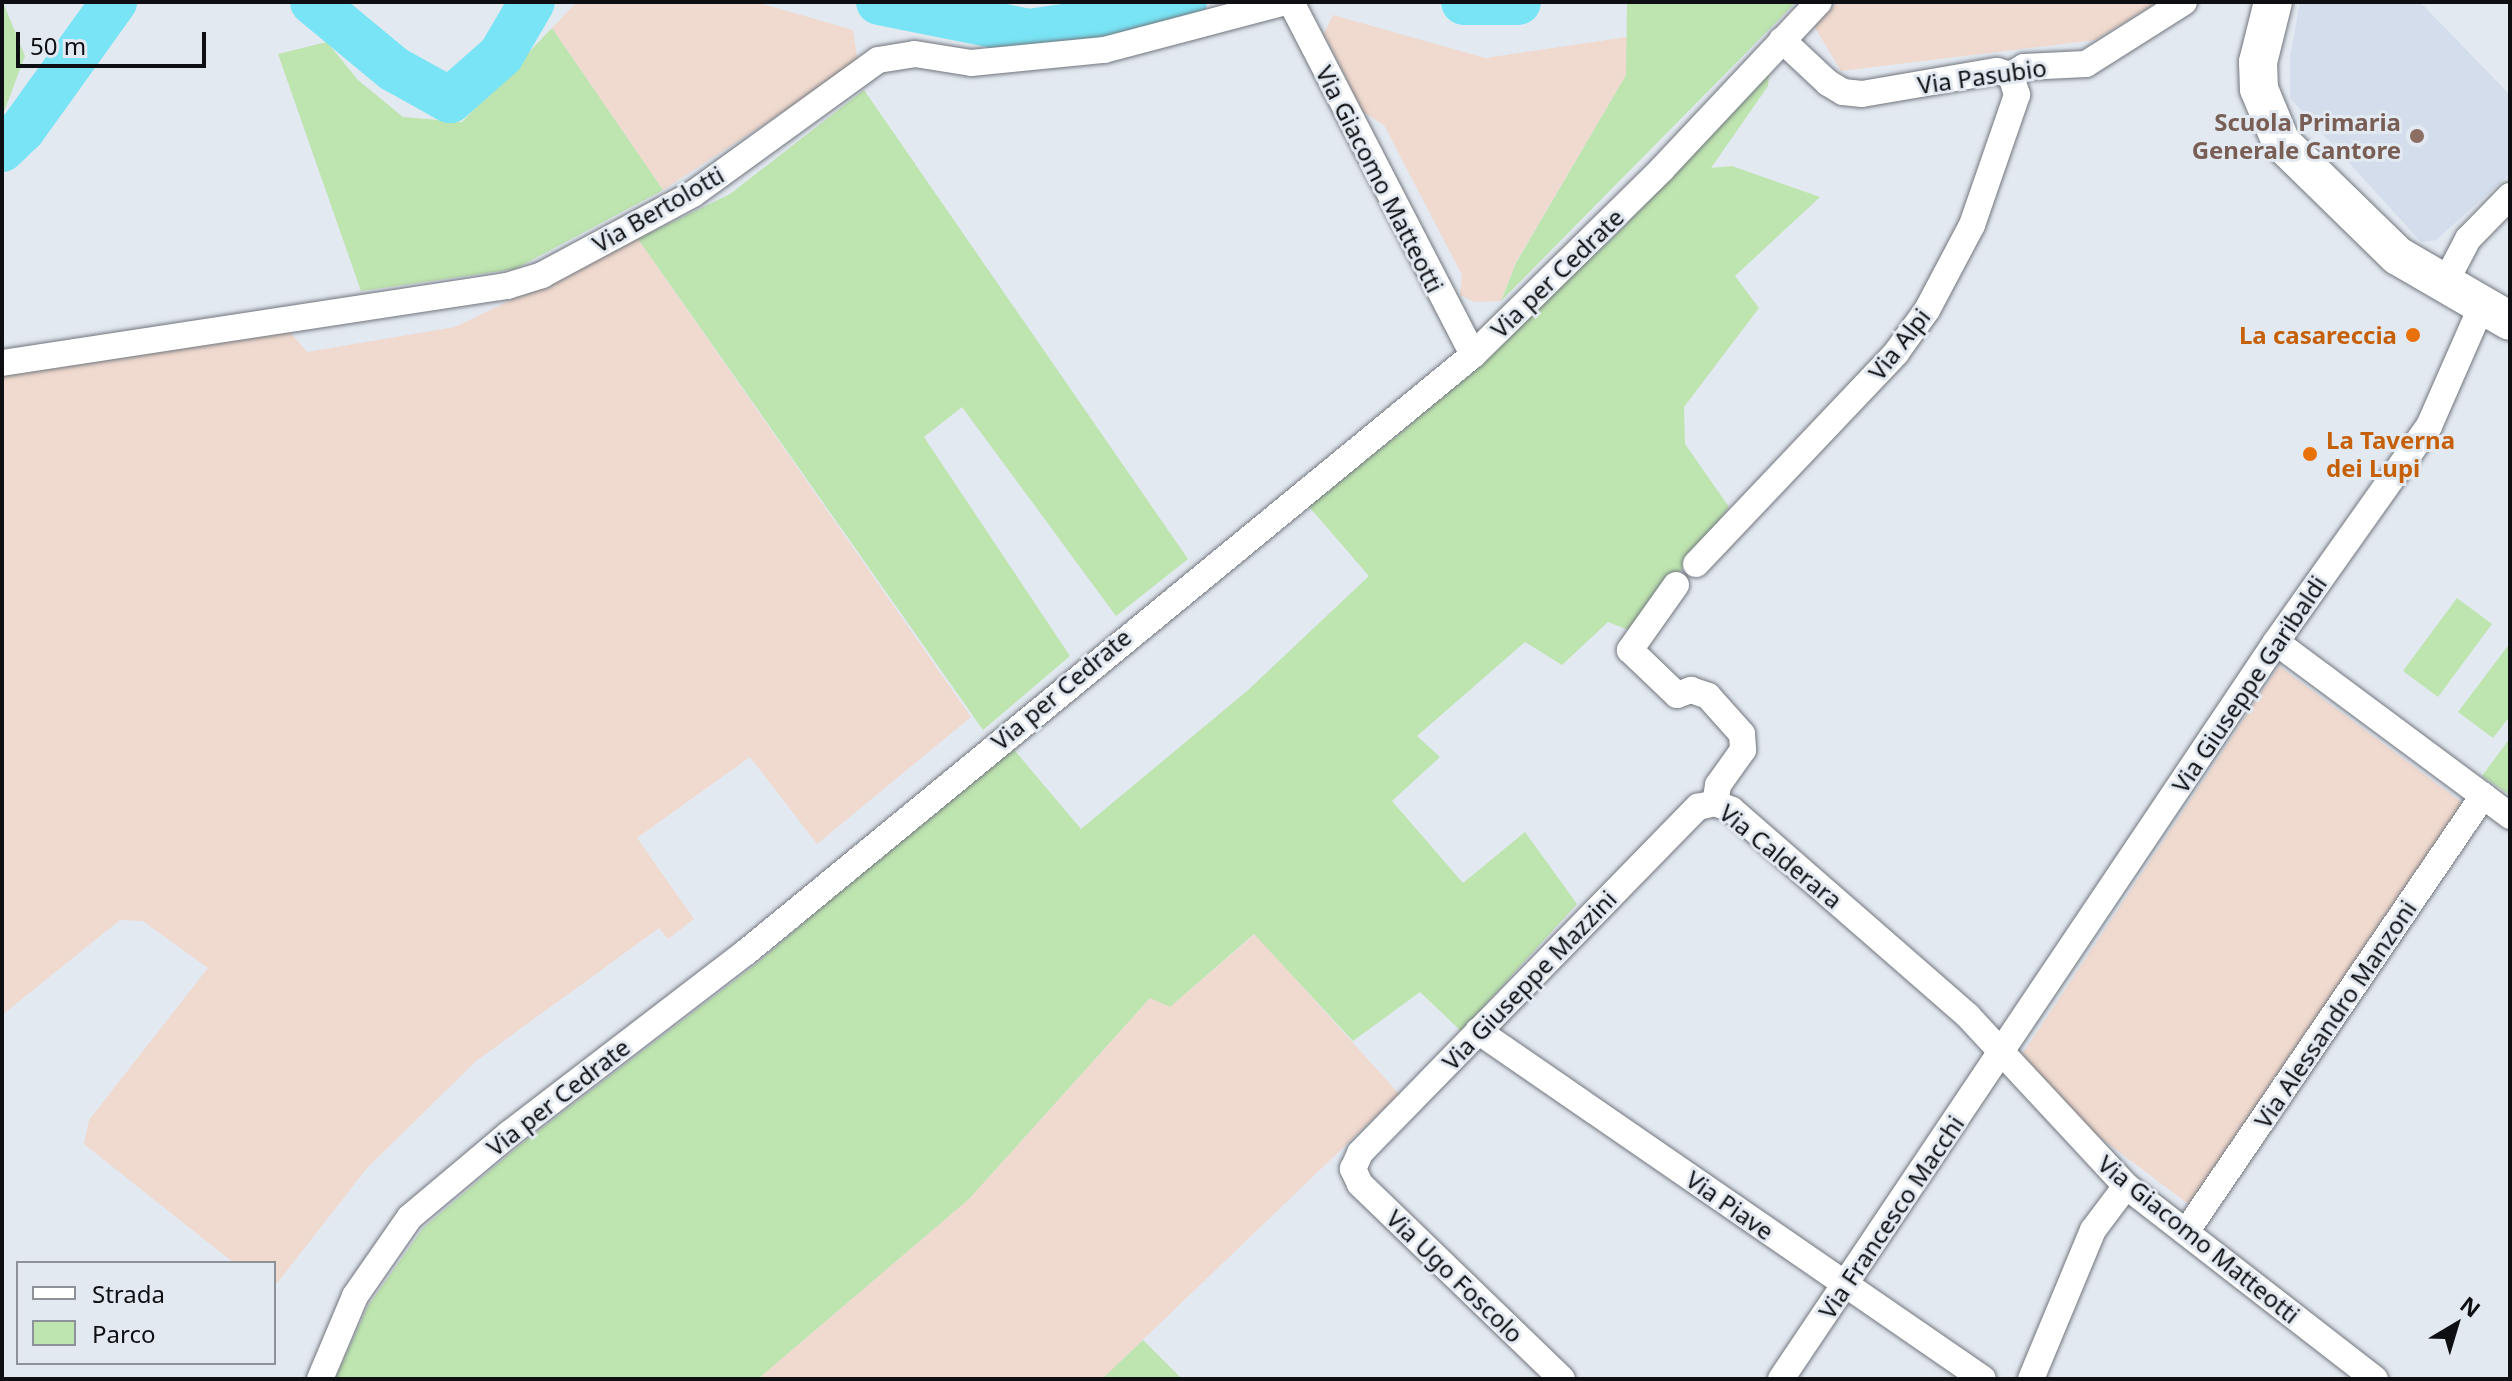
<!DOCTYPE html>
<html>
<head>
<meta charset="utf-8">
<style>
  body { margin:0 }
  #map { position:relative; width:2512px; height:1381px; overflow:hidden; background:#e3e9f1; font-family:"Noto Sans",sans-serif }
  div>[style] { position:absolute }
  .industrial>* { inset:0; background:#f0d9ce }
  .built>* { inset:0; background:#d3ddec }
  .green>* { inset:0; background:#bee4b0 }
  .river>* { height:46px; margin:-23px; padding:0 23px; transform-origin:23px; border-radius:23px; background:#79e4f5 }
  .roads { filter:drop-shadow(0 0 2px #71767d) drop-shadow(0 0 2px #71767d) }
  .street>* { height:26px; margin:-13px; padding:0 13px; transform-origin:13px; border-radius:13px; background:#fff }
  .secondary>* { height:38px; margin:-19px; padding:0 19px; transform-origin:19px; border-radius:19px; background:#fff }
  .dots>* { width:22px; height:22px; translate:-50% -50%; box-sizing:border-box; border:4px solid #e3e9f1; border-radius:50% }
  span { translate:-50% -50%; white-space:nowrap; text-align:center; line-height:1.15; -webkit-text-stroke:6px #e3e9f1; paint-order:stroke }
  .street-label { font-size:24px; color:#0d0f12 }
  .education-label { font-size:24px; color:#785e54; font-weight:700 }
  .right { translate:-100% -50%; text-align:right }
  .food-label { font-size:24px; color:#c56008; font-weight:700 }
  .left { translate:0 -50%; text-align:left }
  .frame { position:absolute; inset:0; border:4px solid #0d0f12; pointer-events:none }
  .legend { position:absolute; left:16px; top:1261px; width:260px; height:104px; box-sizing:border-box; background:#e3e9f1; border:2px solid #8d9298; margin:0; padding:10px 14px; list-style:none; font-size:24px; color:#0d0f12 }
  .legend li { display:flex; align-items:center; gap:16px; height:40px }
  .legend b { width:40px; border:2px solid #8d9298 }
  .north { position:absolute; left:2416px; top:1285px; width:80px; height:80px; -webkit-text-stroke:6px #e3e9f1; paint-order:stroke; rotate:38deg; font-size:22px; font-weight:700; line-height:32px; text-align:center; color:#0d0f12 }
  .north::after { content:''; display:block; margin:auto; width:28px; height:36px; background:#0d0f12; clip-path:polygon(50% 0,100% 100%,50% 72%,0 100%) }
  .scale { position:absolute; left:16px; top:32px; width:190px; height:36px; box-sizing:border-box; border:4px solid #0d0f12; border-top:0; padding-left:10px; font-size:24px; line-height:28px; white-space:nowrap; color:#0d0f12; -webkit-text-stroke:6px #e3e9f1; paint-order:stroke }
</style>
</head>
<body>
<div id="map">
  <div class="industrial">
    <i style="clip-path:polygon(577px 2px,756px 2px,853px 30px,858px 63px,663px 190px,552px 28px)"></i>
    <i style="clip-path:polygon(1838px 2px,2158px 2px,2095px 40px,1841px 71px,1814px 26px)"></i>
    <i style="clip-path:polygon(1333px 15px,1485px 58px,1627px 37px,1626px 75px,1516px 262px,1501px 301px,1475px 302px,1460px 295px,1462px 275px,1384px 125px,1363px 112px,1324px 33px)"></i>
    <i style="clip-path:polygon(638px 239px,971px 717px,817px 844px,750px 757px,637px 838px,694px 919px,668px 939px,659px 928px,476px 1061px,367px 1168px,274px 1287px,274px 1263px,234px 1263px,84px 1144px,89px 1120px,208px 968px,143px 921px,120px 920px,2px 1015px,2px 376px,290px 332px,307px 352px,455px 327px)"></i>
    <i style="clip-path:polygon(2279px 666px,2464px 804px,2195px 1209px,2090px 1130px,2021px 1056px)"></i>
    <i style="clip-path:polygon(1255px 934px,1399px 1094px,1102px 1379px,758px 1379px,969px 1199px,1151px 997px,1170px 1007px)"></i>
  </div>
  <div class="built">
    <i style="clip-path:polygon(2300px 2px,2420px 2px,2510px 95px,2510px 174px,2436px 240px,2421px 242px,2290px 98px,2290px 57px)"></i>
  </div>
  <div class="green">
    <i style="clip-path:polygon(3px 2px,25px 56px,2px 117px,2px 2px)"></i>
    <i style="clip-path:polygon(1627px 2px,1796px 2px,1501px 301px,1516px 263px,1626px 75px)"></i>
    <i style="clip-path:polygon(552px 28px,663px 190px,515px 269px,361px 291px,278px 54px,327px 42px,358px 80px,403px 117px,462px 122px)"></i>
    <i style="clip-path:polygon(1769px 75px,1768px 86px,1711px 168px,1732px 166px,1820px 197px,1735px 276px,1759px 308px,1684px 407px,1685px 444px,1729px 507px,1634px 632px,1608px 622px,1562px 665px,1525px 642px,1417px 736px,1440px 757px,1392px 801px,1463px 883px,1525px 832px,1577px 904px,1461px 1031px,1420px 992px,1353px 1041px,1254px 934px,1170px 1007px,1150px 998px,969px 1199px,758px 1379px,335px 1379px,368px 1306px,423px 1228px,520px 1145px,755px 965px,1010px 745px,1081px 829px,1247px 691px,1369px 576px,1304px 501px,1396px 437px,1475px 366px,1617px 234px)"></i>
    <i style="clip-path:polygon(864px 90px,1188px 559px,1116px 616px,962px 407px,924px 437px,1070px 656px,983px 730px,638px 239px,730px 194px)"></i>
    <i style="clip-path:polygon(2457px 598px,2492px 624px,2438px 697px,2403px 671px)"></i>
    <i style="clip-path:polygon(2510px 643px,2510px 716px,2493px 738px,2458px 712px)"></i>
    <i style="clip-path:polygon(2510px 738px,2510px 795px,2482px 776px)"></i>
    <i style="clip-path:polygon(1143px 1340px,1182px 1379px,1102px 1379px)"></i>
  </div>
  <div class="river">
    <i style="left:313px;top:2px;width:105px;rotate:39.6deg"></i>
    <i style="left:394px;top:69px;width:64px;rotate:29deg"></i>
    <i style="left:450px;top:100px;width:68px;rotate:-41.4deg"></i>
    <i style="left:501px;top:55px;width:61px;rotate:-59.7deg"></i>
    <i style="left:879px;top:2px;width:153px;rotate:11.3deg"></i>
    <i style="left:1029px;top:32px;width:125px;rotate:-8.3deg"></i>
    <i style="left:1153px;top:14px;width:33px;rotate:-21deg"></i>
    <i style="left:1464px;top:2px;width:54px"></i>
    <i style="left:2px;top:149px;width:28px;rotate:-44deg"></i>
    <i style="left:22px;top:130px;width:158px;rotate:-54.3deg"></i>
  </div>
  <div class="roads">
    <div class="street">
      <i style="left:1291px;top:2px;width:397px;rotate:62.7deg"></i>
      <i style="left:1782px;top:40px;width:63px;rotate:43.1deg"></i>
      <i style="left:1828px;top:83px;width:17px;rotate:31deg"></i>
      <i style="left:1843px;top:92px;width:19px;rotate:6deg"></i>
      <i style="left:1862px;top:94px;width:137px;rotate:-9.7deg"></i>
      <i style="left:1997px;top:71px;width:15px;rotate:16deg"></i>
      <i style="left:2011px;top:75px;width:15px;rotate:-32deg"></i>
      <i style="left:2024px;top:67px;width:62px;rotate:-2.8deg"></i>
      <i style="left:2086px;top:64px;width:116px;rotate:-32.3deg"></i>
      <i style="left:2445px;top:283px;width:50px;rotate:-62.4deg"></i>
      <i style="left:2468px;top:239px;width:60px;rotate:-45.7deg"></i>
      <i style="left:2px;top:363px;width:511px;rotate:-8.67deg"></i>
      <i style="left:507px;top:286px;width:37px;rotate:-17deg"></i>
      <i style="left:542px;top:275px;width:171px;rotate:-28.2deg"></i>
      <i style="left:693px;top:194px;width:228px;rotate:-35.9deg"></i>
      <i style="left:878px;top:60px;width:37px;rotate:-9deg"></i>
      <i style="left:915px;top:54px;width:57px;rotate:9.1deg"></i>
      <i style="left:971px;top:63px;width:134px;rotate:-5.6deg"></i>
      <i style="left:1104px;top:50px;width:188px;rotate:-14.8deg"></i>
      <i style="left:1696px;top:564px;width:291px;rotate:-46.5deg"></i>
      <i style="left:1896px;top:353px;width:53px;rotate:-54.2deg"></i>
      <i style="left:1927px;top:310px;width:96px;rotate:-62.1deg"></i>
      <i style="left:1972px;top:225px;width:138px;rotate:-70.9deg"></i>
      <i style="left:2017px;top:95px;width:21px;rotate:-107deg"></i>
      <i style="left:1676px;top:585px;width:80px;rotate:125.3deg"></i>
      <i style="left:1630px;top:650px;width:65px;rotate:43.8deg"></i>
      <i style="left:1677px;top:695px;width:15px;rotate:-20deg"></i>
      <i style="left:1691px;top:690px;width:18px;rotate:19deg"></i>
      <i style="left:1708px;top:696px;width:51px;rotate:48.2deg"></i>
      <i style="left:1742px;top:734px;width:16px;rotate:86deg"></i>
      <i style="left:1743px;top:750px;width:43px;rotate:125.5deg"></i>
      <i style="left:1718px;top:785px;width:18px;rotate:99deg"></i>
      <i style="left:2276px;top:642px;width:292px;rotate:36.6deg"></i>
      <i style="left:1478px;top:1031px;width:613px;rotate:34.57deg"></i>
      <i style="left:2186px;top:1232px;width:528px;rotate:-55.74deg"></i>
      <i style="left:320px;top:1379px;width:90px;rotate:-67.1deg"></i>
      <i style="left:355px;top:1296px;width:96px;rotate:-55.2deg"></i>
      <i style="left:410px;top:1217px;width:129px;rotate:-40deg"></i>
      <i style="left:509px;top:1134px;width:297px;rotate:-37.5deg"></i>
      <i style="left:745px;top:953px;width:942px;rotate:-39.4deg"></i>
      <i style="left:1473px;top:355px;width:265px;rotate:-44.5deg"></i>
      <i style="left:1662px;top:169px;width:229px;rotate:-46.8deg"></i>
      <i style="left:1562px;top:1379px;width:281px;rotate:-136deg"></i>
      <i style="left:1360px;top:1184px;width:17px;rotate:-115deg"></i>
      <i style="left:1353px;top:1169px;width:17px;rotate:-66deg"></i>
      <i style="left:1360px;top:1153px;width:484px;rotate:-45.7deg"></i>
      <i style="left:1698px;top:807px;width:17px;rotate:-13deg"></i>
      <i style="left:1715px;top:803px;width:18px;rotate:22deg"></i>
      <i style="left:1732px;top:810px;width:313px;rotate:41.1deg"></i>
      <i style="left:1968px;top:1016px;width:232px;rotate:47.1deg"></i>
      <i style="left:2126px;top:1186px;width:315px;rotate:37.8deg"></i>
      <i style="left:1781px;top:1379px;width:888px;rotate:-56.11deg"></i>
      <i style="left:2276px;top:642px;width:265px;rotate:-54.7deg"></i>
      <i style="left:2429px;top:426px;width:132px;rotate:-66.3deg"></i>
      <i style="left:2031px;top:1379px;width:161px;rotate:-67.4deg"></i>
      <i style="left:2093px;top:1230px;width:55px;rotate:-53.1deg"></i>
    </div>
    <div class="secondary">
      <i style="left:2273px;top:2px;width:62px;rotate:104deg"></i>
      <i style="left:2258px;top:62px;width:27px;rotate:88deg"></i>
      <i style="left:2259px;top:89px;width:57px;rotate:67.5deg"></i>
      <i style="left:2281px;top:142px;width:163px;rotate:44.3deg"></i>
      <i style="left:2398px;top:256px;width:129px;rotate:30.1deg"></i>
    </div>
  </div>
  <div class="dots">
    <i style="left:2417px;top:136px;background:#8d6e63"></i>
    <i style="left:2413px;top:335px;background:#e8710a"></i>
    <i style="left:2310px;top:454px;background:#e8710a"></i>
  </div>
  <div class="street-label">
    <span style="left:1982px;top:76px;rotate:-8deg">Via Pasubio</span>
    <span style="left:1380px;top:179px;rotate:63deg">Via Giacomo Matteotti</span>
    <span style="left:658px;top:209px;rotate:-30deg">Via Bertolotti</span>
    <span style="left:1557px;top:273px;rotate:-44deg">Via per Cedrate</span>
    <span style="left:1899px;top:344px;rotate:-52deg">Via Alpi</span>
    <span style="left:2249px;top:684px;rotate:-56deg">Via Giuseppe Garibaldi</span>
    <span style="left:1061px;top:689px;rotate:-40deg">Via per Cedrate</span>
    <span style="left:1781px;top:856px;rotate:39deg">Via Calderara</span>
    <span style="left:1529px;top:980px;rotate:-46deg">Via Giuseppe Mazzini</span>
    <span style="left:2335px;top:1014px;rotate:-56deg">Via Alessandro Manzoni</span>
    <span style="left:558px;top:1097px;rotate:-38deg">Via per Cedrate</span>
    <span style="left:1730px;top:1205px;rotate:35deg">Via Piave</span>
    <span style="left:1891px;top:1217px;rotate:-56deg">Via Francesco Macchi</span>
    <span style="left:2199px;top:1239px;rotate:39deg">Via Giacomo Matteotti</span>
    <span style="left:1455px;top:1276px;rotate:44deg">Via Ugo Foscolo</span>
  </div>
  <div class="education-label">
    <span class="right" style="left:2401px;top:136px">Scuola Primaria<br>Generale Cantore</span>
  </div>
  <div class="food-label">
    <span class="right" style="left:2397px;top:335px">La casareccia</span>
    <span class="left" style="left:2326px;top:454px">La Taverna<br>dei Lupi</span>
  </div>
  <div class="frame"></div>
  <ul class="legend">
  <li><b style="height:10px;background:#fff"></b>Strada</li>
  <li><b style="height:22px;background:#bee4b0"></b>Parco</li>
  </ul>
  <div class="north">N</div>
  <div class="scale">50 m</div>
</div>
</body>
</html>
